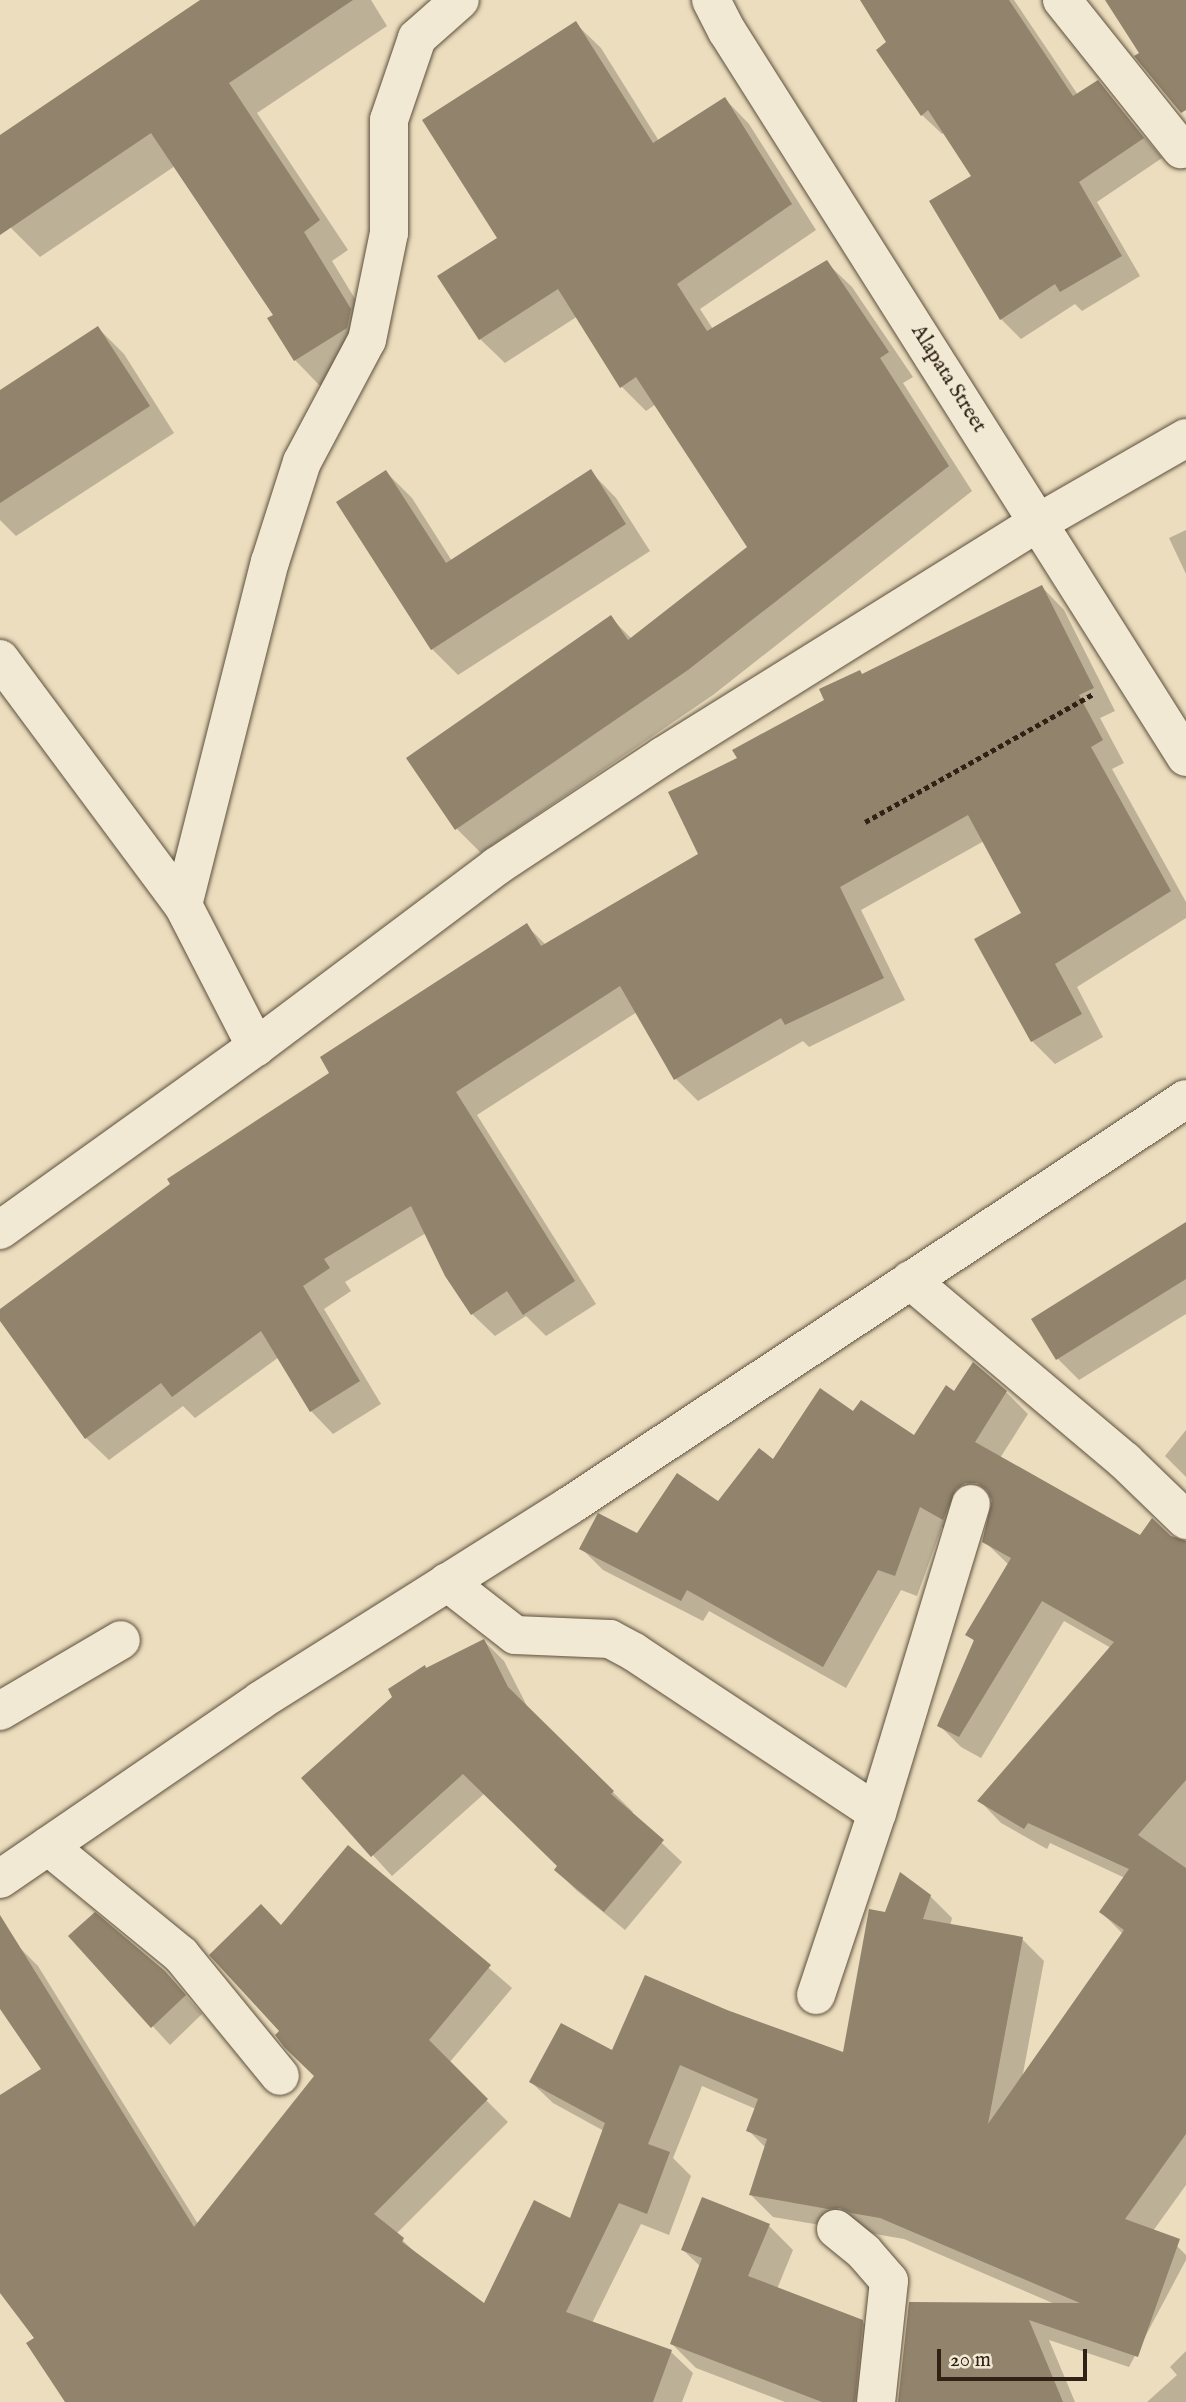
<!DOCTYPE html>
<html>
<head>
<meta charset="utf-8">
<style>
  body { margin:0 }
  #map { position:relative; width:1186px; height:2402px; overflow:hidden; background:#ebddbd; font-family:"IM FELL English",serif }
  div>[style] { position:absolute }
  .shadow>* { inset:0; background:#0003 }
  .building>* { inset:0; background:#91836c }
  .path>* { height:4.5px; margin-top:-2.25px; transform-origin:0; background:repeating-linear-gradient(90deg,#2f2114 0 5px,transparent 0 8.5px) }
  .roads { filter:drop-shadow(0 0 2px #5e503e) drop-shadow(0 0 2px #5e503e) }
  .minor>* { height:38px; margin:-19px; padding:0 19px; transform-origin:19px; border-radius:19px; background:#f2e9d4 }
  span { translate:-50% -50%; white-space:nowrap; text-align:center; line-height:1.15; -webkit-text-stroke:7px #f2e9d4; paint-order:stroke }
  .street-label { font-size:21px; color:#2f2114 }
  .scale { position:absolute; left:937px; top:2349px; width:150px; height:32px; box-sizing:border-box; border:4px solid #2f2114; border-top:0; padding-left:9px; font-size:21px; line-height:24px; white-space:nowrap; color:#2f2114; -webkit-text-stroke:5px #f2e9d4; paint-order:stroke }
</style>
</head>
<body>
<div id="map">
  <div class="shadow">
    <i style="clip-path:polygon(203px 0,371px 0,387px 26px,257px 113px,348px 250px,332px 261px,380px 340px,324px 390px,295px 360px,275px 316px,175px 166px,40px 257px,11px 228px,0 212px,0 138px)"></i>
    <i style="clip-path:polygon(862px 0,1014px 0,1078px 95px,1098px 82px,1162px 158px,1097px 202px,1140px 276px,1082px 311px,1075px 304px,1021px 339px,1001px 319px,974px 176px,945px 132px,942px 134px,922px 115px,889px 43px)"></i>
    <i style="clip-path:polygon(576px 24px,601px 48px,659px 141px,725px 99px,749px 124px,816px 230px,700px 309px,713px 329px,827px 263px,852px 287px,913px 377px,903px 383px,972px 491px,713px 695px,481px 853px,457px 829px,610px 617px,632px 639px,750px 547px,656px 404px,646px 411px,621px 386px,578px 316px,505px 363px,480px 339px,499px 238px)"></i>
    <i style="clip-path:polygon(98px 328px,124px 354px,174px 433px,16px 536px,0 520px,0 392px)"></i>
    <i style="clip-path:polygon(386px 472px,412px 498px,452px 561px,591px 472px,616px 498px,650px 551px,458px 675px,432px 649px)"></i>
    <i style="clip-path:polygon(1186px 530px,1186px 574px,1169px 538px)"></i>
    <i style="clip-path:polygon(1042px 587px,1064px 610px,1115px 711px,1100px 718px,1124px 763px,1112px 769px,1186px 902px,1186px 918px,1077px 987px,1103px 1037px,1055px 1064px,1032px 1041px,976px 939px,1024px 914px,984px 841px,861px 910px,905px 1000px,809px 1047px,803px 1041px,698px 1101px,676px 1079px,637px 1012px,477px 1115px,596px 1304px,546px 1336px,526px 1316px,495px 1336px,472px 1314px,426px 1233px,345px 1282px,351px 1291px,324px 1309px,381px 1404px,333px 1434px,311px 1411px,279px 1357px,195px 1418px,183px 1406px,109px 1460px,86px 1438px,0 1318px,0 1311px,332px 1074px,526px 925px,546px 945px,701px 855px,739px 759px,863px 675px)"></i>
    <i style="clip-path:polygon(1186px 1224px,1186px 1314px,1079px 1380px,1057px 1358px)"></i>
    <i style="clip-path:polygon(1006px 1392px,1028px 1414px,1000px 1458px,1186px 1563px,1186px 2185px,1153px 2231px,1166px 2235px,1186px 2255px,1186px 2260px,1129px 2367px,1049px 2340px,1075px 2402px,900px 2402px,910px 2304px,1057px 2305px,904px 2239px,875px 2234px,863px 2229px,850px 2230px,773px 2217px,751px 2195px,766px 2148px,748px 2130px,756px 2109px,702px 2086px,673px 2158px,691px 2176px,669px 2235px,641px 2224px,592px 2323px,671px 2352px,693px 2373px,682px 2402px,67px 2402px,36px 2338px,0 2290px,0 2097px,44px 2070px,0 2006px,0 1957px,16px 1944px,38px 1966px,198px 2224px,316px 2076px,282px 2031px,281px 1927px,348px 1847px,512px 1988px,449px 2063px,508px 2122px,396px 2234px,424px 2261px,484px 2306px,571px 2221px,604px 2131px,553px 2103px,531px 2082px,726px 2011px,844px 2055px,887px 1914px,930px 1896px,952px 1918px,950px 1926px,1022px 1939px,1044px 1961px,1022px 2079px,1123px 1934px,1101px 1912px,1125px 1878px,1050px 1843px,1047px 1849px,1001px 1823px,980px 1801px,1111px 1648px,1064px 1621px,981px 1758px,961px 1747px,939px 1725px,975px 1642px,967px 1634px,1009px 1565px,984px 1541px,993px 1504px,988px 1504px,965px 1540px,942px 1527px,917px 1596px,901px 1590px,846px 1688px,709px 1611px,703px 1621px,603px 1570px,581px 1548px,638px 1536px,718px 1503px,774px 1462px,853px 1414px,915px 1438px,955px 1393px)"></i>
    <i style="clip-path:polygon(1186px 1430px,1186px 1477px,1165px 1456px)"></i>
    <i style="clip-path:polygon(484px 1641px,504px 1661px,528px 1708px,633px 1812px,631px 1814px,682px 1862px,625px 1930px,576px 1890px,556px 1870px,559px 1866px,485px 1793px,392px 1876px,303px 1779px,427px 1669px)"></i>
    <i style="clip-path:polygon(71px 1937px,164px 1972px,202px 2014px,170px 2045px)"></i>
    <i style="clip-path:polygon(769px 2226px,793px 2250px,777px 2289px,862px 2321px,886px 2346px,857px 2402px,785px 2402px,696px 2368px,672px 2344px,701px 2267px,683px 2250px)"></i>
    <i style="clip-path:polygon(1186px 2351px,1186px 2402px,1147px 2402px,1177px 2375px,1170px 2367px)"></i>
  </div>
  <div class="building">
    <i style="clip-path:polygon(200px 0,353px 0,229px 83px,320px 220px,304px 232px,351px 309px,347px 328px,294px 361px,267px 318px,273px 315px,151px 133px,0 235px,0 135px)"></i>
    <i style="clip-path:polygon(860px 0,1009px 0,1073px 96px,1098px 80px,1144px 138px,1079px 182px,1122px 256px,1060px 292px,1055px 284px,1000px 320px,929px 201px,971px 176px,928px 110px,921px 116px,876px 50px,886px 42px)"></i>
    <i style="clip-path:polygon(1105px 0,1186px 0,1186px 110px,1181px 113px,1134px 56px,1139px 53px)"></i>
    <i style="clip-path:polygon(576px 21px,653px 143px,725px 97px,792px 204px,677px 284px,707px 331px,827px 260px,889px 352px,880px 358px,949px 466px,688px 670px,455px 830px,406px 758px,611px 615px,628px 640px,747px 547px,636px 377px,620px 388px,558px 289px,479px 340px,437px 276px,497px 238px,422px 120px)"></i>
    <i style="clip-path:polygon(98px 326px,150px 406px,0 503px,0 390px)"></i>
    <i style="clip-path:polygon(591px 469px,626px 524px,431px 650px,336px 502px,386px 470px,446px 563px)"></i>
    <i style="clip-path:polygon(1042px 585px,1094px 688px,1079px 695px,1103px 740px,1091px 747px,1171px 891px,1055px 964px,1082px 1014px,1031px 1042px,974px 939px,1021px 913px,968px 815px,840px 887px,884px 978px,785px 1025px,781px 1018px,674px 1080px,620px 986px,456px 1092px,575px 1281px,523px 1315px,507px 1291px,471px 1315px,445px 1276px,411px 1206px,324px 1259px,330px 1268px,303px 1286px,360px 1381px,310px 1412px,261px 1331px,172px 1397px,161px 1383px,85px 1439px,0 1321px,0 1309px,170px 1184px,167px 1179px,329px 1073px,320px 1057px,527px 923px,541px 946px,698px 854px,668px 792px,737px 758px,732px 750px,824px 700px,819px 689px,860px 670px,862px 674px)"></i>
    <i style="clip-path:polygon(1186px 1222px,1186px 1279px,1056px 1360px,1031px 1319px)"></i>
    <i style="clip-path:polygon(973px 1362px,1007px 1391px,975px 1442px,1140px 1535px,1152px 1518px,1171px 1536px,1186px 1541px,1186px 1780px,1138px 1835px,1186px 1868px,1186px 2134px,1125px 2219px,1180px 2239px,1138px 2357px,1029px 2320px,1063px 2402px,898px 2402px,909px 2302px,1080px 2303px,880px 2218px,851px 2213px,840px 2208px,828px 2209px,749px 2195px,767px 2139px,746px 2131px,758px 2099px,680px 2065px,648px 2144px,670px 2152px,647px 2214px,619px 2203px,566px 2312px,672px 2350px,653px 2402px,65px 2402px,26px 2343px,34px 2338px,0 2293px,0 2095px,41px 2069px,0 2009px,0 1915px,194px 2227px,314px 2076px,285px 2048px,275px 2035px,279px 2031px,209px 1955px,261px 1904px,281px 1925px,348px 1845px,491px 1965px,429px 2040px,488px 2099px,374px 2214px,404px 2238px,402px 2242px,484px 2303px,534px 2200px,570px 2218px,605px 2123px,529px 2082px,561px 2023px,612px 2050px,645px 1975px,727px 2010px,843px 2052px,869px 1909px,885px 1912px,900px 1872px,931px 1895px,923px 1919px,1023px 1937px,988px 2124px,1124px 1930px,1099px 1912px,1129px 1869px,1028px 1823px,1024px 1829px,977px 1801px,1114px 1642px,1042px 1601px,959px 1737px,937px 1726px,974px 1640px,965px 1635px,1011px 1558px,982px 1542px,992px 1500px,987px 1490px,977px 1483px,965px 1483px,956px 1489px,943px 1520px,920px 1507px,895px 1576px,878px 1570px,823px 1667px,687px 1590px,681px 1601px,579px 1549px,598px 1513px,637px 1533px,677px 1473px,718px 1501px,759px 1448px,773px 1459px,820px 1388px,853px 1411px,861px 1400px,914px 1435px,946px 1385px,954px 1391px)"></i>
    <i style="clip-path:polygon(484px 1639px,508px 1687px,614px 1791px,611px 1794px,664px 1840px,604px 1912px,554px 1870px,557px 1866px,463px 1774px,371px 1857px,301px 1778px,392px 1697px,388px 1689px,425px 1665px,426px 1668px)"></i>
    <i style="clip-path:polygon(95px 1912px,165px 1971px,186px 1995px,151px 2028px,68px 1936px)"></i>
    <i style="clip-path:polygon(702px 2197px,770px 2224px,748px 2276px,863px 2320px,855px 2402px,822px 2402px,670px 2344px,702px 2258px,681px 2250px)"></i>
  </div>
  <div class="path">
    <i style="left:865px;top:822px;width:261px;rotate:-29.3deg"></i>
  </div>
  <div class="roads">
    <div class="minor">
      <i style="left:711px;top:0;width:35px;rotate:63deg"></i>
      <i style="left:727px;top:31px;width:859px;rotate:57.7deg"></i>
      <i style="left:1062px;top:0;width:191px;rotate:51.4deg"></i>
      <i style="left:0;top:659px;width:307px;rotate:53.4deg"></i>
      <i style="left:183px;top:905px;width:160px;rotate:62.8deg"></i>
      <i style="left:183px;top:905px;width:354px;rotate:-75.8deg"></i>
      <i style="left:270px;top:562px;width:105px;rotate:-72.3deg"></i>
      <i style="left:302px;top:462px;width:138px;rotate:-62deg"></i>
      <i style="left:367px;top:340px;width:109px;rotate:-78.4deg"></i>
      <i style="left:389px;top:233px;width:113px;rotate:-90deg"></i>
      <i style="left:389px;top:120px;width:87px;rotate:-71.1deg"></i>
      <i style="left:417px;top:38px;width:57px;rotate:-41.5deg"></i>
      <i style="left:0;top:1230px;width:315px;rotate:-35.6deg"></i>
      <i style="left:256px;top:1047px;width:301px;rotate:-36.9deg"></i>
      <i style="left:497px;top:866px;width:199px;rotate:-33.5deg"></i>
      <i style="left:663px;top:756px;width:439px;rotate:-31.9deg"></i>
      <i style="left:1036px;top:524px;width:173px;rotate:-29.8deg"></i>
      <i style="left:910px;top:1280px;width:281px;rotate:40.1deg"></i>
      <i style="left:1125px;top:1461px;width:85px;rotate:44deg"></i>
      <i style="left:447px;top:1582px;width:86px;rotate:37.9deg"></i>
      <i style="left:515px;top:1635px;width:95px;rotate:2.4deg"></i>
      <i style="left:610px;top:1639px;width:27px;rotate:28deg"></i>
      <i style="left:634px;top:1652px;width:291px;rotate:33.5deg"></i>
      <i style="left:0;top:1711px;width:140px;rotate:-30.4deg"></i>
      <i style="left:48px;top:1846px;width:172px;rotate:39.3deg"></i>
      <i style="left:181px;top:1955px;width:156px;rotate:50.7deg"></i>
      <i style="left:0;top:1879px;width:316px;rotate:-34.4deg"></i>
      <i style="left:261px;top:1700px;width:364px;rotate:-32.2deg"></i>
      <i style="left:569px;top:1506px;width:739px;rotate:-33.41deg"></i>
      <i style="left:816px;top:1995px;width:192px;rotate:-71.5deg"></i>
      <i style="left:877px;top:1813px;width:323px;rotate:-73.1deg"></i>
      <i style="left:836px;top:2229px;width:36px;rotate:39deg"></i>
      <i style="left:864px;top:2252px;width:38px;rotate:49deg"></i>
      <i style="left:889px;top:2281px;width:122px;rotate:96.1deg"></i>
    </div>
  </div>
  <div class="street-label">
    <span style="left:948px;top:379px;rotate:58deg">Alapata Street</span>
  </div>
  <div class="scale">20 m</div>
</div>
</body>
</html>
